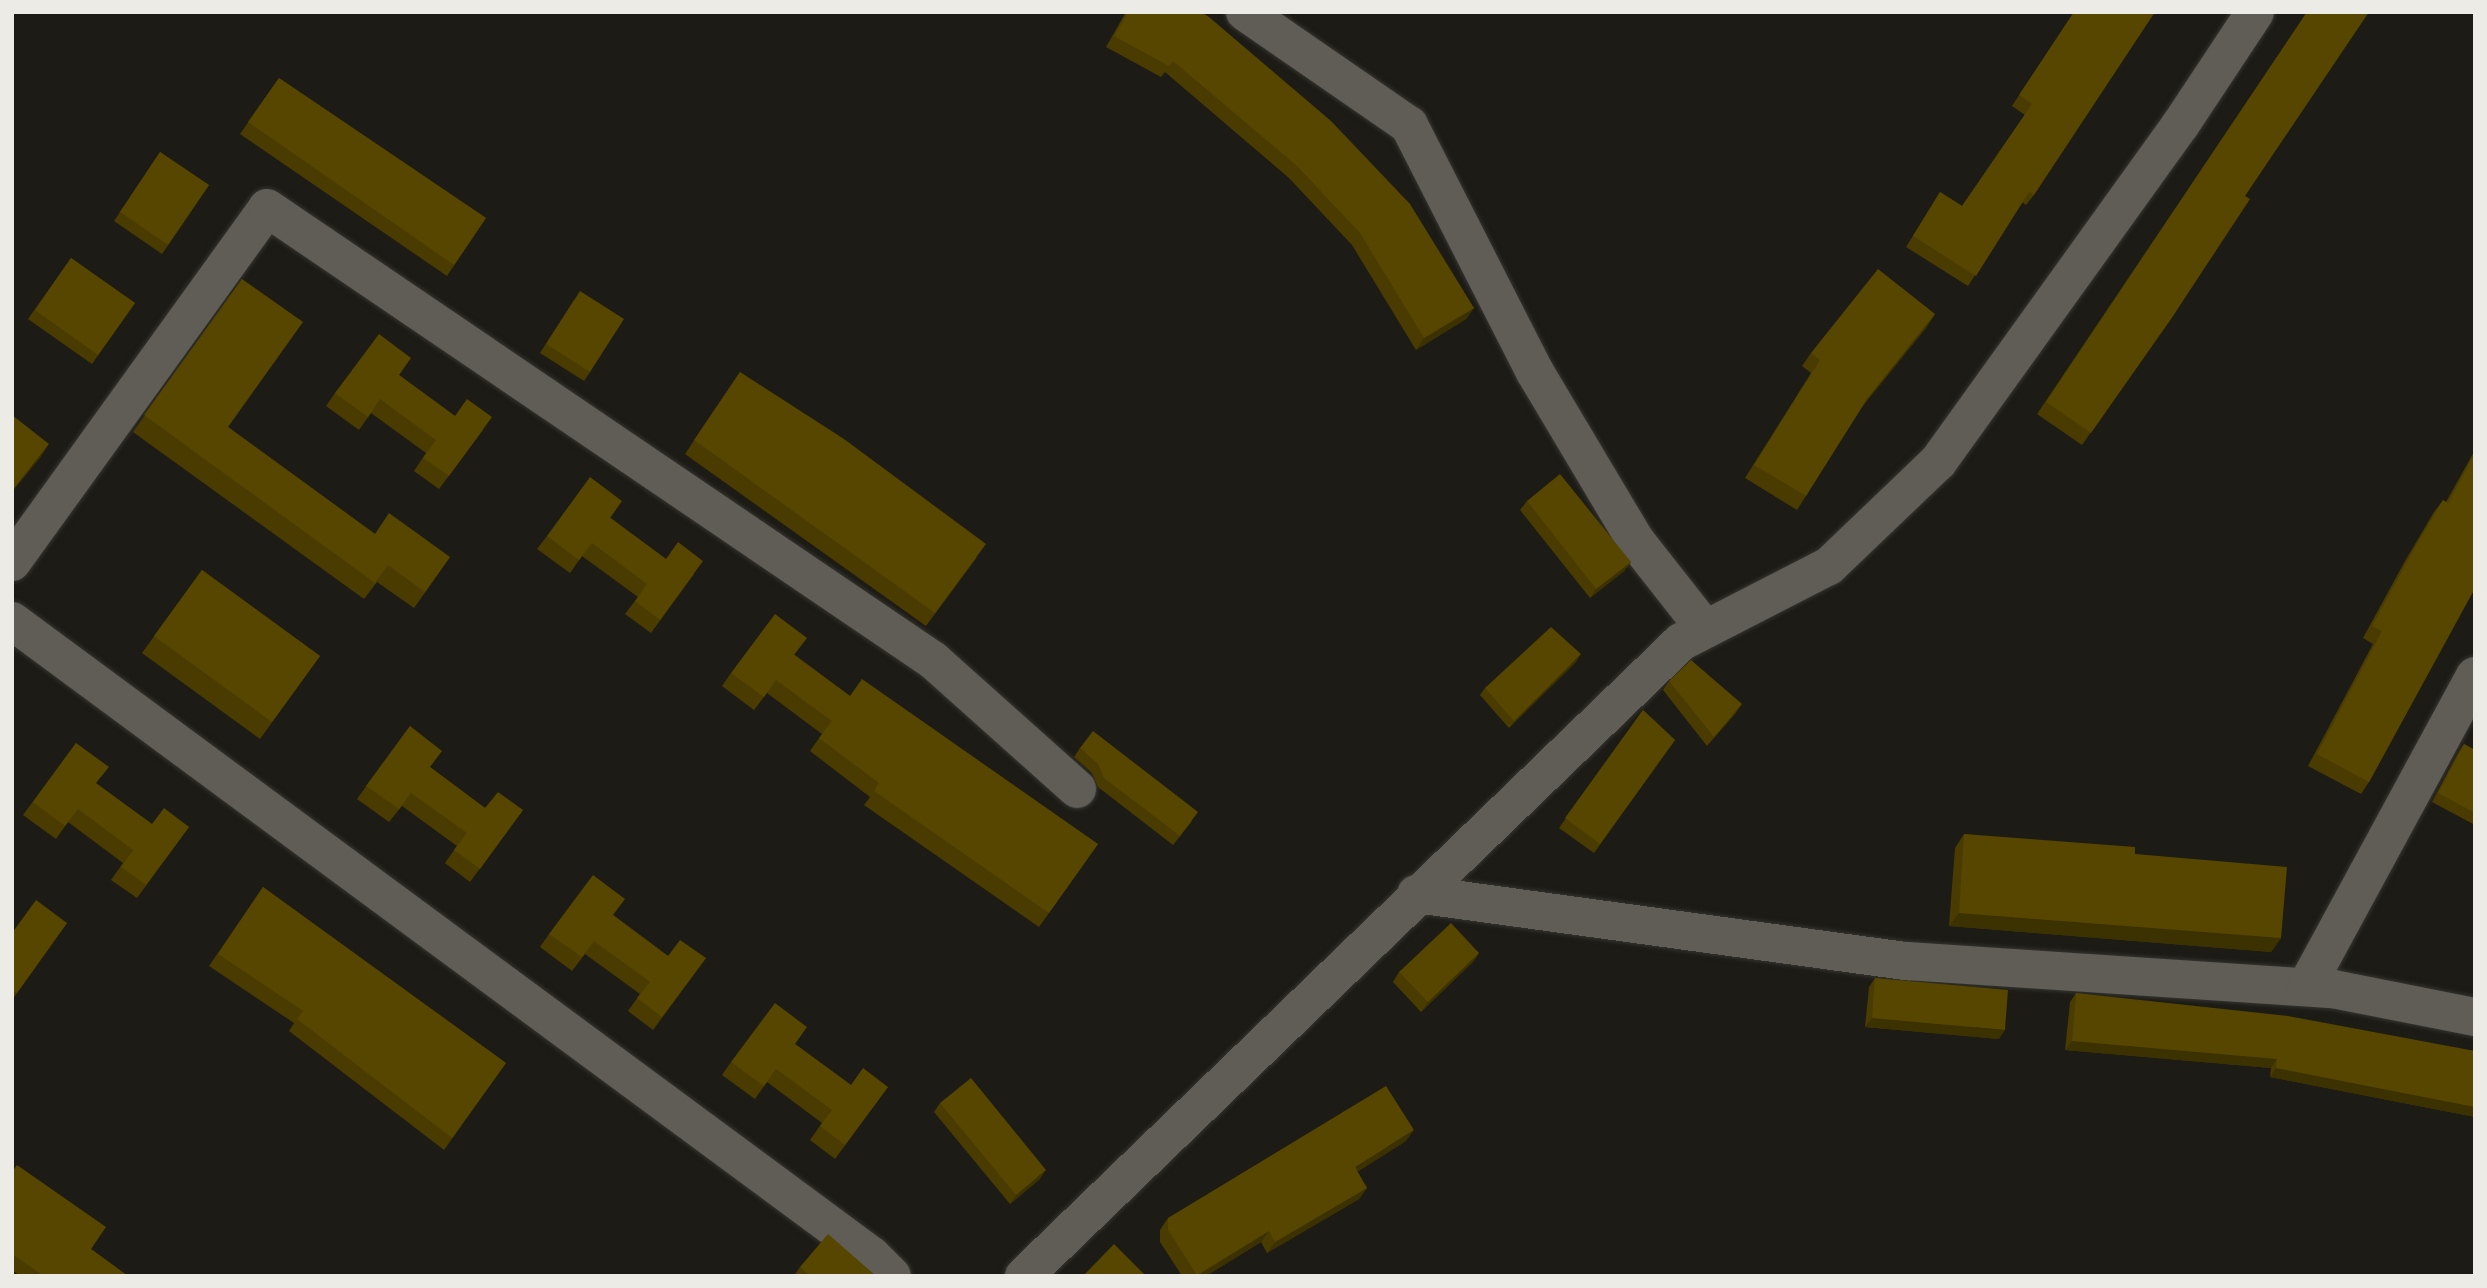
<!DOCTYPE html>
<html>
<head>
<meta charset="utf-8">
<style>
  body { margin:0 }
  #map { position:relative; width:2487px; height:1288px; overflow:hidden; background:#1c1b15; font-family:Cabin,sans-serif }
  div>[style] { position:absolute }
  .roads { filter:drop-shadow(0 0 2px #353430) drop-shadow(0 0 2px #353430) }
  .street>* { height:38px; margin:-19px; padding:0 19px; transform-origin:19px; border-radius:19px; background:#5f5d56 }
  .wall>* { inset:0; background:#4a3c00 }
  .shaded-wall>* { inset:0; background:#3c3100 }
  .building>* { inset:0; background:#564600 }
  span { translate:-50% -50%; white-space:nowrap; text-align:center; line-height:1.15; -webkit-text-stroke:5px #060604; paint-order:stroke }
  .frame { position:absolute; inset:0; border:14px solid #ecebe6; pointer-events:none }
</style>
</head>
<body>
<div id="map">
  <div class="roads">
    <div class="street">
      <i style="left:1245px;top:12px;width:199px;rotate:34.6deg"></i>
      <i style="left:1409px;top:125px;width:277px;rotate:63deg"></i>
      <i style="left:1535px;top:372px;width:196px;rotate:59.2deg"></i>
      <i style="left:1635px;top:540px;width:113px;rotate:51.8deg"></i>
      <i style="left:12px;top:562px;width:436px;rotate:-54.2deg"></i>
      <i style="left:267px;top:208px;width:806px;rotate:34.18deg"></i>
      <i style="left:934px;top:661px;width:192px;rotate:41.8deg"></i>
      <i style="left:12px;top:621px;width:1069px;rotate:36.44deg"></i>
      <i style="left:872px;top:1256px;width:28px;rotate:45deg"></i>
      <i style="left:1416px;top:894px;width:496px;rotate:7.8deg"></i>
      <i style="left:1907px;top:961px;width:427px;rotate:3.8deg"></i>
      <i style="left:2333px;top:989px;width:145px;rotate:11.2deg"></i>
      <i style="left:2306px;top:987px;width:354px;rotate:-61.5deg"></i>
      <i style="left:1024px;top:1276px;width:913px;rotate:-43.98deg"></i>
      <i style="left:1681px;top:642px;width:166px;rotate:-27.2deg"></i>
      <i style="left:1829px;top:566px;width:151px;rotate:-43.7deg"></i>
      <i style="left:1938px;top:462px;width:416px;rotate:-54.3deg"></i>
      <i style="left:2181px;top:124px;width:134px;rotate:-56.5deg"></i>
    </div>
  </div>
  <div class="wall">
    <i style="clip-path:polygon(1126px 12px,1201px 12px,1474px 308px,1466px 319px,1416px 350px,1352px 245px,1289px 178px,1165px 72px,1161px 77px,1106px 47px)"></i>
    <i style="clip-path:polygon(2074px 12px,2034px 195px,2026px 205px,2022px 202px,1968px 286px,1906px 247px,1940px 192px,1962px 206px,2025px 115px,2012px 106px)"></i>
    <i style="clip-path:polygon(2307px 12px,2245px 196px,2173px 316px,2082px 445px,2037px 414px)"></i>
    <i style="clip-path:polygon(279px 78px,486px 218px,447px 276px,240px 134px)"></i>
    <i style="clip-path:polygon(160px 152px,209px 185px,162px 254px,114px 221px)"></i>
    <i style="clip-path:polygon(71px 258px,135px 303px,92px 364px,28px 319px)"></i>
    <i style="clip-path:polygon(242px 279px,228px 427px,375px 534px,450px 557px,414px 608px,377px 582px,364px 599px,133px 432px)"></i>
    <i style="clip-path:polygon(574px 300px,590px 372px,584px 381px,540px 353px)"></i>
    <i style="clip-path:polygon(1935px 314px,1926px 328px,1862px 407px,1797px 510px,1745px 478px,1811px 373px,1802px 366px,1811px 353px)"></i>
    <i style="clip-path:polygon(740px 372px,977px 557px,926px 626px,685px 454px)"></i>
    <i style="clip-path:polygon(399px 375px,455px 416px,483px 430px,439px 489px,414px 471px,426px 453px,371px 413px,359px 430px,326px 406px,335px 393px)"></i>
    <i style="clip-path:polygon(2475px 450px,2475px 588px,2369px 782px,2361px 794px,2308px 766px,2373px 644px,2363px 638px,2405px 561px,2434px 512px,2443px 500px,2446px 502px)"></i>
    <i style="clip-path:polygon(1527px 501px,1631px 562px,1624px 571px,1590px 598px,1520px 510px)"></i>
    <i style="clip-path:polygon(611px 518px,666px 559px,694px 574px,651px 633px,625px 614px,638px 597px,582px 556px,570px 573px,537px 549px,547px 536px)"></i>
    <i style="clip-path:polygon(202px 570px,320px 656px,260px 739px,142px 653px)"></i>
    <i style="clip-path:polygon(795px 655px,850px 696px,1098px 844px,1039px 927px,864px 805px,870px 797px,810px 751px,822px 734px,767px 693px,754px 710px,722px 686px,731px 673px)"></i>
    <i style="clip-path:polygon(1576px 662px,1509px 728px,1480px 695px,1485px 688px)"></i>
    <i style="clip-path:polygon(1669px 681px,1736px 713px,1707px 746px,1663px 690px)"></i>
    <i style="clip-path:polygon(1643px 710px,1675px 740px,1594px 853px,1559px 828px)"></i>
    <i style="clip-path:polygon(410px 726px,430px 767px,485px 808px,523px 810px,470px 882px,445px 863px,457px 846px,402px 806px,389px 822px,357px 799px)"></i>
    <i style="clip-path:polygon(76px 743px,96px 784px,152px 824px,189px 827px,137px 898px,111px 880px,123px 863px,68px 822px,56px 839px,23px 815px)"></i>
    <i style="clip-path:polygon(2464px 744px,2475px 750px,2475px 825px,2432px 802px,2458px 753px)"></i>
    <i style="clip-path:polygon(1080px 748px,1192px 821px,1173px 845px,1098px 787px,1092px 773px,1074px 757px)"></i>
    <i style="clip-path:polygon(1964px 834px,2135px 854px,2281px 938px,2271px 952px,1949px 926px,1955px 848px)"></i>
    <i style="clip-path:polygon(263px 887px,506px 1063px,444px 1150px,289px 1031px,294px 1023px,209px 966px)"></i>
    <i style="clip-path:polygon(613px 915px,668px 956px,706px 958px,653px 1030px,628px 1011px,640px 994px,585px 954px,572px 971px,540px 947px,549px 934px)"></i>
    <i style="clip-path:polygon(67px 923px,12px 1000px,12px 933px)"></i>
    <i style="clip-path:polygon(1479px 953px,1473px 962px,1421px 1012px,1393px 982px,1399px 972px)"></i>
    <i style="clip-path:polygon(1875px 978px,1999px 1039px,1865px 1027px,1869px 987px)"></i>
    <i style="clip-path:polygon(2076px 993px,2475px 1051px,2475px 1117px,2270px 1077px,2271px 1068px,2065px 1050px,2070px 1002px)"></i>
    <i style="clip-path:polygon(795px 1044px,851px 1085px,888px 1087px,835px 1159px,810px 1140px,822px 1123px,767px 1082px,755px 1099px,722px 1075px,731px 1062px)"></i>
    <i style="clip-path:polygon(940px 1103px,1040px 1179px,1010px 1204px,934px 1112px)"></i>
    <i style="clip-path:polygon(1406px 1141px,1357px 1172px,1367px 1188px,1359px 1199px,1267px 1253px,1261px 1242px,1206px 1276px,1182px 1276px,1160px 1242px,1160px 1230px,1168px 1218px)"></i>
    <i style="clip-path:polygon(12px 1172px,91px 1249px,128px 1276px,20px 1276px,12px 1270px)"></i>
    <i style="clip-path:polygon(800px 1267px,876px 1276px,794px 1276px)"></i>
  </div>
  <div class="shaded-wall">
    <i style="clip-path:polygon(1474px 308px,1466px 319px,1416px 350px,1424px 338px)"></i>
    <i style="clip-path:polygon(1935px 314px,1926px 328px,1858px 412px,1867px 399px)"></i>
    <i style="clip-path:polygon(49px 444px,40px 458px,12px 492px,12px 491px)"></i>
    <i style="clip-path:polygon(1631px 562px,1624px 571px,1590px 598px,1596px 589px)"></i>
    <i style="clip-path:polygon(1581px 654px,1576px 662px,1509px 728px,1514px 721px)"></i>
    <i style="clip-path:polygon(1742px 704px,1736px 713px,1707px 746px,1714px 737px)"></i>
    <i style="clip-path:polygon(1959px 913px,2281px 938px,2271px 952px,1949px 926px)"></i>
    <i style="clip-path:polygon(1479px 953px,1473px 962px,1421px 1012px,1428px 1002px)"></i>
    <i style="clip-path:polygon(1872px 1018px,2005px 1030px,1999px 1039px,1865px 1027px)"></i>
    <i style="clip-path:polygon(2072px 1041px,2277px 1059px,2271px 1068px,2065px 1050px)"></i>
    <i style="clip-path:polygon(2276px 1068px,2475px 1107px,2475px 1117px,2270px 1077px)"></i>
    <i style="clip-path:polygon(1414px 1130px,1406px 1141px,1347px 1178px,1355px 1167px)"></i>
    <i style="clip-path:polygon(1046px 1170px,1040px 1179px,1010px 1204px,1016px 1195px)"></i>
    <i style="clip-path:polygon(1367px 1188px,1359px 1199px,1267px 1253px,1275px 1242px)"></i>
    <i style="clip-path:polygon(1269px 1231px,1261px 1242px,1206px 1276px,1197px 1276px)"></i>
  </div>
  <div class="building">
    <i style="clip-path:polygon(1128px 12px,1201px 12px,1209px 17px,1331px 121px,1410px 204px,1474px 308px,1424px 338px,1360px 233px,1297px 166px,1173px 61px,1169px 66px,1114px 36px)"></i>
    <i style="clip-path:polygon(2074px 12px,2155px 12px,2034px 195px,2029px 192px,1976px 276px,1913px 236px,1940px 192px,1962px 206px,2032px 104px,2019px 95px)"></i>
    <i style="clip-path:polygon(2307px 12px,2369px 12px,2245px 196px,2250px 199px,2173px 316px,2091px 433px,2046px 402px)"></i>
    <i style="clip-path:polygon(279px 78px,486px 218px,454px 265px,248px 122px)"></i>
    <i style="clip-path:polygon(160px 152px,209px 185px,168px 245px,120px 212px)"></i>
    <i style="clip-path:polygon(71px 258px,135px 303px,98px 355px,35px 310px)"></i>
    <i style="clip-path:polygon(1878px 269px,1935px 314px,1867px 399px,1806px 496px,1754px 465px,1820px 360px,1811px 353px)"></i>
    <i style="clip-path:polygon(242px 279px,303px 322px,228px 427px,375px 534px,389px 513px,450px 557px,425px 592px,388px 565px,375px 583px,144px 415px)"></i>
    <i style="clip-path:polygon(580px 291px,624px 319px,590px 372px,546px 344px)"></i>
    <i style="clip-path:polygon(379px 334px,411px 358px,399px 375px,455px 416px,467px 399px,492px 417px,449px 476px,423px 458px,436px 440px,380px 399px,368px 417px,335px 393px)"></i>
    <i style="clip-path:polygon(740px 372px,844px 439px,986px 544px,935px 613px,694px 440px)"></i>
    <i style="clip-path:polygon(12px 415px,49px 444px,12px 491px)"></i>
    <i style="clip-path:polygon(2475px 453px,2475px 588px,2369px 782px,2317px 754px,2382px 631px,2372px 626px,2414px 549px,2443px 500px,2448px 503px)"></i>
    <i style="clip-path:polygon(1560px 474px,1631px 562px,1596px 589px,1527px 501px)"></i>
    <i style="clip-path:polygon(590px 477px,622px 501px,610px 518px,666px 559px,678px 542px,703px 561px,660px 620px,635px 601px,647px 584px,592px 543px,579px 560px,547px 536px)"></i>
    <i style="clip-path:polygon(202px 570px,320px 656px,272px 722px,154px 636px)"></i>
    <i style="clip-path:polygon(775px 614px,807px 638px,794px 655px,850px 696px,862px 679px,1098px 844px,1049px 913px,874px 791px,879px 783px,819px 738px,832px 721px,776px 680px,764px 697px,731px 673px)"></i>
    <i style="clip-path:polygon(1551px 627px,1581px 654px,1514px 721px,1485px 688px)"></i>
    <i style="clip-path:polygon(1691px 660px,1742px 704px,1714px 737px,1669px 681px)"></i>
    <i style="clip-path:polygon(1643px 710px,1675px 740px,1600px 844px,1565px 818px)"></i>
    <i style="clip-path:polygon(410px 726px,442px 751px,430px 767px,485px 808px,498px 792px,523px 810px,480px 869px,454px 850px,467px 833px,411px 793px,399px 809px,366px 786px)"></i>
    <i style="clip-path:polygon(1093px 731px,1198px 812px,1180px 836px,1104px 778px,1098px 764px,1080px 748px)"></i>
    <i style="clip-path:polygon(76px 743px,109px 767px,96px 783px,152px 824px,164px 808px,189px 827px,146px 885px,121px 867px,133px 850px,78px 809px,65px 826px,33px 802px)"></i>
    <i style="clip-path:polygon(2464px 744px,2475px 750px,2475px 813px,2438px 793px)"></i>
    <i style="clip-path:polygon(1964px 834px,2135px 847px,2135px 854px,2287px 867px,2281px 938px,1959px 913px)"></i>
    <i style="clip-path:polygon(593px 875px,625px 899px,613px 915px,668px 956px,680px 940px,706px 958px,662px 1017px,637px 998px,650px 982px,594px 941px,582px 957px,549px 934px)"></i>
    <i style="clip-path:polygon(263px 887px,506px 1063px,452px 1138px,297px 1019px,303px 1011px,218px 954px)"></i>
    <i style="clip-path:polygon(36px 900px,67px 923px,17px 993px,12px 990px,12px 933px)"></i>
    <i style="clip-path:polygon(1451px 923px,1479px 953px,1428px 1002px,1399px 972px)"></i>
    <i style="clip-path:polygon(1875px 978px,2008px 990px,2005px 1030px,1872px 1018px)"></i>
    <i style="clip-path:polygon(2076px 993px,2288px 1016px,2475px 1051px,2475px 1107px,2276px 1068px,2277px 1059px,2072px 1041px)"></i>
    <i style="clip-path:polygon(775px 1003px,807px 1027px,795px 1044px,851px 1085px,863px 1068px,888px 1087px,845px 1145px,820px 1126px,832px 1110px,776px 1069px,764px 1086px,731px 1062px)"></i>
    <i style="clip-path:polygon(971px 1078px,1046px 1170px,1016px 1195px,940px 1103px)"></i>
    <i style="clip-path:polygon(1386px 1086px,1414px 1130px,1355px 1167px,1367px 1188px,1275px 1242px,1269px 1231px,1197px 1275px,1168px 1230px,1168px 1218px)"></i>
    <i style="clip-path:polygon(17px 1165px,106px 1227px,91px 1249px,128px 1276px,44px 1276px,12px 1254px,12px 1172px)"></i>
    <i style="clip-path:polygon(828px 1234px,876px 1276px,810px 1276px,800px 1267px)"></i>
    <i style="clip-path:polygon(1114px 1244px,1146px 1276px,1083px 1276px)"></i>
  </div>
  <div class="frame"></div>
</div>
</body>
</html>
